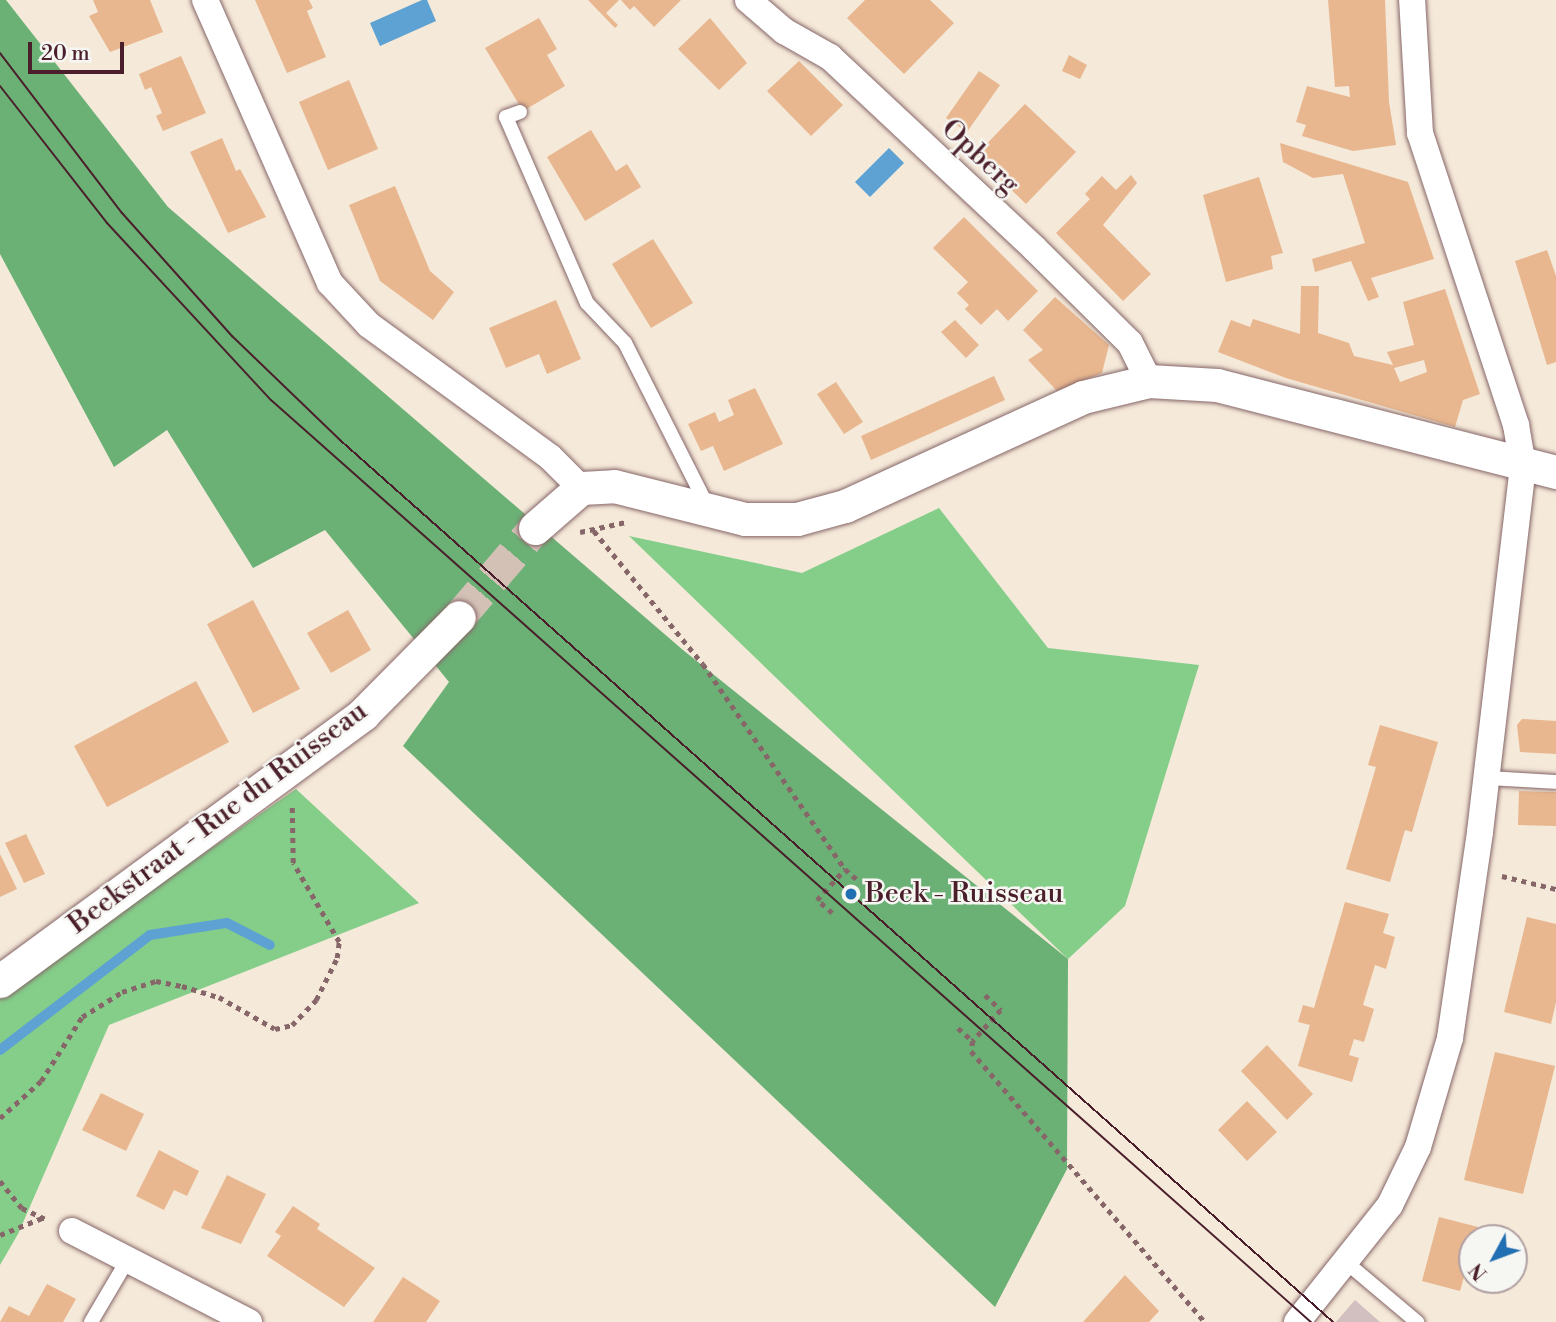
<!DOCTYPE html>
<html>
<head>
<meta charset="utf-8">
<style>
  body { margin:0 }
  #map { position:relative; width:1556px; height:1322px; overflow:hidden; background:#f5e9d9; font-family:"Libre Bodoni",serif }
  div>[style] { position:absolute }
  .industrial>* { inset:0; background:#d2bfc0 }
  .green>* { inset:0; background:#84ce8a }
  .forest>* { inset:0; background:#6bb176 }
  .water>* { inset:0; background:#5da2d2 }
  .stream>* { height:10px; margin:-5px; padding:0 5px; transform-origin:5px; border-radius:5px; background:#5da2d2 }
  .building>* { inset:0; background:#e8b78f }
  .tertiary-tunnel>* { height:33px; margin-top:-16.5px; transform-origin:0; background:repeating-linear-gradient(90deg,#d3c1b6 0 33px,transparent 0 50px) }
  .path>* { height:4.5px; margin-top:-2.25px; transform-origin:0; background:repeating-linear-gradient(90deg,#866668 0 5px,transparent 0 10px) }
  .roads { filter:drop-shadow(0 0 2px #866668) drop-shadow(0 0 2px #866668) }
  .service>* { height:14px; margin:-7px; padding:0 7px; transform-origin:7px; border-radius:7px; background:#fff }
  .minor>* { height:26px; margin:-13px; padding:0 13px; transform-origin:13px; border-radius:13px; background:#fff }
  .tertiary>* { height:33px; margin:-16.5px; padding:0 16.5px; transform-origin:16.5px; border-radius:16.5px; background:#fff }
  .tram>* { height:2px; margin:-1px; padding:0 1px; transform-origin:1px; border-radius:1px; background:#4a1f2b }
  .dots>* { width:19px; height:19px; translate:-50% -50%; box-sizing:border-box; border:4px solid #f6f6f2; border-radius:50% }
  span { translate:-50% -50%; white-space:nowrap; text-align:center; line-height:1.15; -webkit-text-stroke:5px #f6f6f2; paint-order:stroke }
  .street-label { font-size:28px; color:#4a1f2b }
  .poi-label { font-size:28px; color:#4a1f2b }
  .left { translate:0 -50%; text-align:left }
  .north { position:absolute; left:1458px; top:1224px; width:70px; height:70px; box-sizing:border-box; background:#f6f6f2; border:2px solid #b1a0a2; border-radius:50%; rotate:229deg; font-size:19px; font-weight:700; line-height:28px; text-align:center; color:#4a1f2b }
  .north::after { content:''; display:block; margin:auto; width:24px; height:32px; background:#1f6fb2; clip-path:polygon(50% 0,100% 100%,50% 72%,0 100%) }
  .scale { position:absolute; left:28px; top:42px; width:96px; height:32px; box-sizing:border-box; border:4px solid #4a1f2b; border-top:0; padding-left:9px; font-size:21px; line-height:24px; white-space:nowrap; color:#4a1f2b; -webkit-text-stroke:5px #f6f6f2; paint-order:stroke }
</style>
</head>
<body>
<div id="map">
  <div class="industrial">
    <i style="clip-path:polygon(1355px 1300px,1380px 1322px,1336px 1322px)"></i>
  </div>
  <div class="green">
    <i style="clip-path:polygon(939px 508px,1048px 648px,1199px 665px,1125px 906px,1068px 959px,629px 536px,802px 573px)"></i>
    <i style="clip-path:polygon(296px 789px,419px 903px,109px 1025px,18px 1234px,0 1265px,0 996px)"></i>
  </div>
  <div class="forest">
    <i style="clip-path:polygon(0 0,6px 0,168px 207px,683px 650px,1068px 959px,1067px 1169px,995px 1307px,403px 746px,449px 682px,325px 530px,253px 568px,167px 430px,114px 467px,0 254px)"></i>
  </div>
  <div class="water">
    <i style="clip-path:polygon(422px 0,427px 0,436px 21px,380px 46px,370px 23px)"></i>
    <i style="clip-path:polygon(889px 148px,904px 163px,870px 197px,855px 182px)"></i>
  </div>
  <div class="stream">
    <i style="left:0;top:1050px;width:189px;rotate:-37.5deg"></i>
    <i style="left:150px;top:935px;width:78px;rotate:-8.9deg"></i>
    <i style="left:227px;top:923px;width:48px;rotate:27.1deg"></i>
  </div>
  <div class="building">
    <i style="clip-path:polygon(93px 0,150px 0,163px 32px,110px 52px,89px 16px,98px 12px)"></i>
    <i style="clip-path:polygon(255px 0,309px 0,313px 8px,307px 11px,326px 57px,287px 73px)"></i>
    <i style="clip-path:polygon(588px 0,619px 0,606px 13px,618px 25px,615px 28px)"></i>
    <i style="clip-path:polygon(621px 0,681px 0,654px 27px,634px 6px,630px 10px)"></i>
    <i style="clip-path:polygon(865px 0,930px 0,954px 23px,904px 74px,847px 18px)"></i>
    <i style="clip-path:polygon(1328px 0,1385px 0,1389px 102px,1396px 145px,1353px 151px,1302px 136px,1306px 125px,1296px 122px,1307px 86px,1350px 97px,1349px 86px,1335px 87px)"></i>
    <i style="clip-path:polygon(539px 18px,557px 49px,547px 55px,565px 86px,523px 111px,485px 48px)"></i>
    <i style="clip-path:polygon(710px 18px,747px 63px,719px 90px,678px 49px)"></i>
    <i style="clip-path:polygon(1069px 55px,1087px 65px,1080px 79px,1062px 71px)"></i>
    <i style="clip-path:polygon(181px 56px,206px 113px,163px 131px,156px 116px,162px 113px,151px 87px,145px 90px,139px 74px)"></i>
    <i style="clip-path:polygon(799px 61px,843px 105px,811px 136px,767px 91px)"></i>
    <i style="clip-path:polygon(979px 71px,1000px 85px,967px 132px,946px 118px)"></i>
    <i style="clip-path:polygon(349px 80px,378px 149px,328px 170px,299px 102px)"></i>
    <i style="clip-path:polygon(1025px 104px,1076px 152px,1026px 204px,976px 155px)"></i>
    <i style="clip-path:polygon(591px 130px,616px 171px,627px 164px,641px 187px,585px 221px,547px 157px)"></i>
    <i style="clip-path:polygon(222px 138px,236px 171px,240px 169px,266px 217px,228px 233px,190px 152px)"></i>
    <i style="clip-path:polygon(1280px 143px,1408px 182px,1434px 259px,1371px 278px,1379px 297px,1368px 301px,1351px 261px,1315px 272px,1312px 259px,1365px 243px,1343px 174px,1313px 178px,1283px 162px)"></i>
    <i style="clip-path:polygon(1131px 175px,1137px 183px,1103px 225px,1151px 274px,1123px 301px,1056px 233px,1090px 199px,1085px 194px,1102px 176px,1116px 190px)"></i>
    <i style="clip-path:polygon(1259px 177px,1283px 253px,1271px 256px,1273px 269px,1226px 282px,1203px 195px)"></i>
    <i style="clip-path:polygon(395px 186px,430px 271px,454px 292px,433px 320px,380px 281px,349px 205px)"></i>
    <i style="clip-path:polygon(964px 217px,1038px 291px,1008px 321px,997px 309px,981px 325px,965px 309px,969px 305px,957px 293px,968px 282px,933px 248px)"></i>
    <i style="clip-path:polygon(653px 239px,693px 303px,651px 328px,612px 264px)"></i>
    <i style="clip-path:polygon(1547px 250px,1556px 276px,1556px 362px,1547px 365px,1515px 261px)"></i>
    <i style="clip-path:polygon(evenodd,1301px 286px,1319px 286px,1318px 333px,1349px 343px,1354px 356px,1393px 365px,1387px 352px,1414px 345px,1403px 302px,1445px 289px,1480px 394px,1463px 400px,1455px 427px,1286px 378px,1218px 352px,1231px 320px,1250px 327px,1253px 319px,1300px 334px,1301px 286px,1424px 360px,1427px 372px,1400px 382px,1394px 368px,1424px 360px)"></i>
    <i style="clip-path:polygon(1055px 297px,1109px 345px,1102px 373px,1057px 391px,1028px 360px,1043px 350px,1023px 330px)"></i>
    <i style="clip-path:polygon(556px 300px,581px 359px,547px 374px,539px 354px,506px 368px,489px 328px)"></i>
    <i style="clip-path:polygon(955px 320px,979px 345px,966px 358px,941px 332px)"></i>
    <i style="clip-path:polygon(994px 376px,1005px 400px,871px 460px,861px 436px)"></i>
    <i style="clip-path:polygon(836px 382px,863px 422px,844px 434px,817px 394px)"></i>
    <i style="clip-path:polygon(755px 388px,783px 444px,724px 471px,713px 446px,701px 451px,688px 424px,715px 412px,719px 422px,734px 415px,728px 400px)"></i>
    <i style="clip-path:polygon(253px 600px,300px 689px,253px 713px,207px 624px)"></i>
    <i style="clip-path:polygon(348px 610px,371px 650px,331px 673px,307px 633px)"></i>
    <i style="clip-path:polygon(196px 681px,229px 742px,107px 807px,74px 746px)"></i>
    <i style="clip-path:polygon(1522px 719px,1556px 721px,1556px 754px,1520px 752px,1517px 725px)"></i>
    <i style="clip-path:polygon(1380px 725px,1438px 742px,1412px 832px,1405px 830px,1390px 882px,1346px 869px,1376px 767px,1368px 765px)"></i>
    <i style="clip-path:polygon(1519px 791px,1556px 792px,1556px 826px,1518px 825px)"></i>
    <i style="clip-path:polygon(26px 834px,45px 874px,24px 883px,5px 843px)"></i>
    <i style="clip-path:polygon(0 854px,17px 889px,0 897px)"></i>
    <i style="clip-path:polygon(1345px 902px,1389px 914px,1383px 933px,1395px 937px,1386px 969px,1375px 965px,1363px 1005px,1374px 1009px,1364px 1042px,1354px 1039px,1349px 1055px,1359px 1058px,1352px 1082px,1298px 1066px,1310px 1025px,1298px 1022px,1303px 1005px,1314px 1008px)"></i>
    <i style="clip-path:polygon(1527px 917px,1556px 924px,1556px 1002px,1551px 1024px,1504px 1012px)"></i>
    <i style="clip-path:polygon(1267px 1045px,1313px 1094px,1287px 1120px,1241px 1071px)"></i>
    <i style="clip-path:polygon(1495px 1052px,1555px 1066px,1523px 1194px,1464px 1180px)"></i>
    <i style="clip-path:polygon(101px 1093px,144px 1114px,126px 1151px,82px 1130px)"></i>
    <i style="clip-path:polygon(1247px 1101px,1277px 1132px,1247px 1161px,1218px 1130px)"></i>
    <i style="clip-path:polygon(159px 1150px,199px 1171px,187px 1196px,174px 1190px,164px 1210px,136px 1196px)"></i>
    <i style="clip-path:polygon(227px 1175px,266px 1194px,241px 1244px,201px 1228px)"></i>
    <i style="clip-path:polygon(293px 1206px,320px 1224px,317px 1229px,375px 1268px,344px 1307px,267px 1256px,281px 1236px,275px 1232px)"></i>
    <i style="clip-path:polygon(1439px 1217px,1478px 1227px,1460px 1291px,1422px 1281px)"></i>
    <i style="clip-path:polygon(1125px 1275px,1159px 1311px,1149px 1322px,1083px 1322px)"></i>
    <i style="clip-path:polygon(403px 1277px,440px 1301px,426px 1322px,373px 1322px)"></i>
    <i style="clip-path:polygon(47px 1284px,76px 1299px,63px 1322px,0 1322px,9px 1306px,29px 1316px)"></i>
  </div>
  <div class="tertiary-tunnel">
    <i style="left:459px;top:617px;width:117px;rotate:-49.5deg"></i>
  </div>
  <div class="path">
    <i style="left:594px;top:531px;width:172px;rotate:50.7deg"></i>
    <i style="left:703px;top:664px;width:249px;rotate:55.3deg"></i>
    <i style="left:845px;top:869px;width:20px;rotate:41deg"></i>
    <i style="left:580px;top:532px;width:47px;rotate:-12.3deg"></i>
    <i style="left:1502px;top:876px;width:56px;rotate:13.5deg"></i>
    <i style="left:832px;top:913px;width:20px;rotate:-139deg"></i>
    <i style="left:817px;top:900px;width:42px;rotate:-47.9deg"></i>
    <i style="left:985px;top:995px;width:22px;rotate:43deg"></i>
    <i style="left:1001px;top:1010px;width:42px;rotate:132.1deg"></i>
    <i style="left:973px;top:1041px;width:10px;rotate:101deg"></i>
    <i style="left:971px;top:1051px;width:358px;rotate:49.2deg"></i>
    <i style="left:958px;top:1028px;width:20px;rotate:41deg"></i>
    <i style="left:0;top:1118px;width:55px;rotate:-42.1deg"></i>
    <i style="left:41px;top:1081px;width:76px;rotate:-57.4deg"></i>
    <i style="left:82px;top:1017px;width:47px;rotate:-32deg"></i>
    <i style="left:122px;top:992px;width:36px;rotate:-18deg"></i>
    <i style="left:156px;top:981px;width:26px;rotate:11deg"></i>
    <i style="left:182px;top:986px;width:39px;rotate:17deg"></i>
    <i style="left:219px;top:997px;width:64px;rotate:29.7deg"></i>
    <i style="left:275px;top:1029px;width:17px;rotate:-13deg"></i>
    <i style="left:292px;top:1025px;width:35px;rotate:-46deg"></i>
    <i style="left:316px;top:1000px;width:47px;rotate:-63.4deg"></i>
    <i style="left:337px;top:958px;width:16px;rotate:-83deg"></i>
    <i style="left:339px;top:942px;width:91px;rotate:-120.2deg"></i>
    <i style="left:293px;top:863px;width:58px;rotate:-91deg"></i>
    <i style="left:0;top:1181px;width:35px;rotate:51deg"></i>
    <i style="left:22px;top:1208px;width:26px;rotate:25deg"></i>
    <i style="left:0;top:1235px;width:45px;rotate:-22deg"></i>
  </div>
  <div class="roads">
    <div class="service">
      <i style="left:520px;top:112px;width:15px;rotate:160deg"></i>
      <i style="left:506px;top:117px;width:203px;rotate:66.5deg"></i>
      <i style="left:587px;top:303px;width:55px;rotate:46.5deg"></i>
      <i style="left:625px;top:343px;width:184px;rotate:63.2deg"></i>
      <i style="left:1487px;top:778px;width:69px;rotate:3.3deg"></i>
      <i style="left:1347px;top:1263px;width:92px;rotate:40.1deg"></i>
      <i style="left:91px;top:1322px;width:71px;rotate:-59.5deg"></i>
    </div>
    <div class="minor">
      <i style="left:205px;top:0;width:309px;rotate:66.2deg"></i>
      <i style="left:330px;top:283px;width:57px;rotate:47.1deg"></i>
      <i style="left:369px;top:325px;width:224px;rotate:36.1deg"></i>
      <i style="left:550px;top:457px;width:44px;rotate:45deg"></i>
      <i style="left:748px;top:0;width:48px;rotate:40.7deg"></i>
      <i style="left:784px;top:31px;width:53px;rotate:29.5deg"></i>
      <i style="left:830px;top:57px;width:279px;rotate:43.1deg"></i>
      <i style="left:1034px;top:248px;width:135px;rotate:44.7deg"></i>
      <i style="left:1130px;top:343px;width:42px;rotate:63.4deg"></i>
      <i style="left:72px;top:1231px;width:199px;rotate:27.2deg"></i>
      <i style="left:1297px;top:1322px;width:149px;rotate:-51.5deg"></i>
      <i style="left:1390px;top:1205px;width:64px;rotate:-64.2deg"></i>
      <i style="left:1418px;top:1147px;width:114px;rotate:-73.6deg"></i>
      <i style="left:1450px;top:1038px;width:208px;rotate:-81.7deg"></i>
      <i style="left:1480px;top:832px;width:369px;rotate:-83.3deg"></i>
      <i style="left:1523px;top:466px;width:42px;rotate:-99.7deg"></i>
      <i style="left:1516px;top:425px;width:307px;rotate:-108.2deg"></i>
      <i style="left:1420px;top:133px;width:133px;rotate:-93.4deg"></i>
    </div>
    <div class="tertiary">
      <i style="left:535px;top:528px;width:61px;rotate:-41deg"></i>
      <i style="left:581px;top:488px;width:33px;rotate:-3deg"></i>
      <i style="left:614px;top:486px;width:135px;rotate:14.1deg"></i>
      <i style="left:745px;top:519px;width:52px"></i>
      <i style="left:797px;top:519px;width:50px;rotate:-15.2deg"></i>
      <i style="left:845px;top:506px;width:262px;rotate:-24.6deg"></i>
      <i style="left:1083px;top:397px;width:68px;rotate:-13.6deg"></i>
      <i style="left:1149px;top:381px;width:68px;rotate:3.4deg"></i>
      <i style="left:1217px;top:385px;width:350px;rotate:14.4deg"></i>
      <i style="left:0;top:981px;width:451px;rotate:-36.3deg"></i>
      <i style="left:363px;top:714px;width:136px;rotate:-45.3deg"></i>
    </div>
  </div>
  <div class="tram">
    <i style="left:0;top:53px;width:201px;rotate:52.7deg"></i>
    <i style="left:122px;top:213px;width:166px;rotate:48.2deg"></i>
    <i style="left:233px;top:337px;width:149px;rotate:43.9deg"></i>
    <i style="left:340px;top:440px;width:1328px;rotate:41.61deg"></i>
    <i style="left:0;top:86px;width:174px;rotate:52deg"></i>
    <i style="left:107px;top:223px;width:241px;rotate:47.2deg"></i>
    <i style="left:271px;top:400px;width:1390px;rotate:41.56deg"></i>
  </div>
  <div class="dots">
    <i style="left:851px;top:894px;background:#1f6fb2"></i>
  </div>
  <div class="street-label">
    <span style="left:980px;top:157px;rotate:43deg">Opberg</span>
    <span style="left:218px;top:818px;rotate:-37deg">Beekstraat - Rue du Ruisseau</span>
  </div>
  <div class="poi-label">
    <span class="left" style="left:865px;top:894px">Beek - Ruisseau</span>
  </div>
  <div class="north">N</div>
  <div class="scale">20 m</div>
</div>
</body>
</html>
